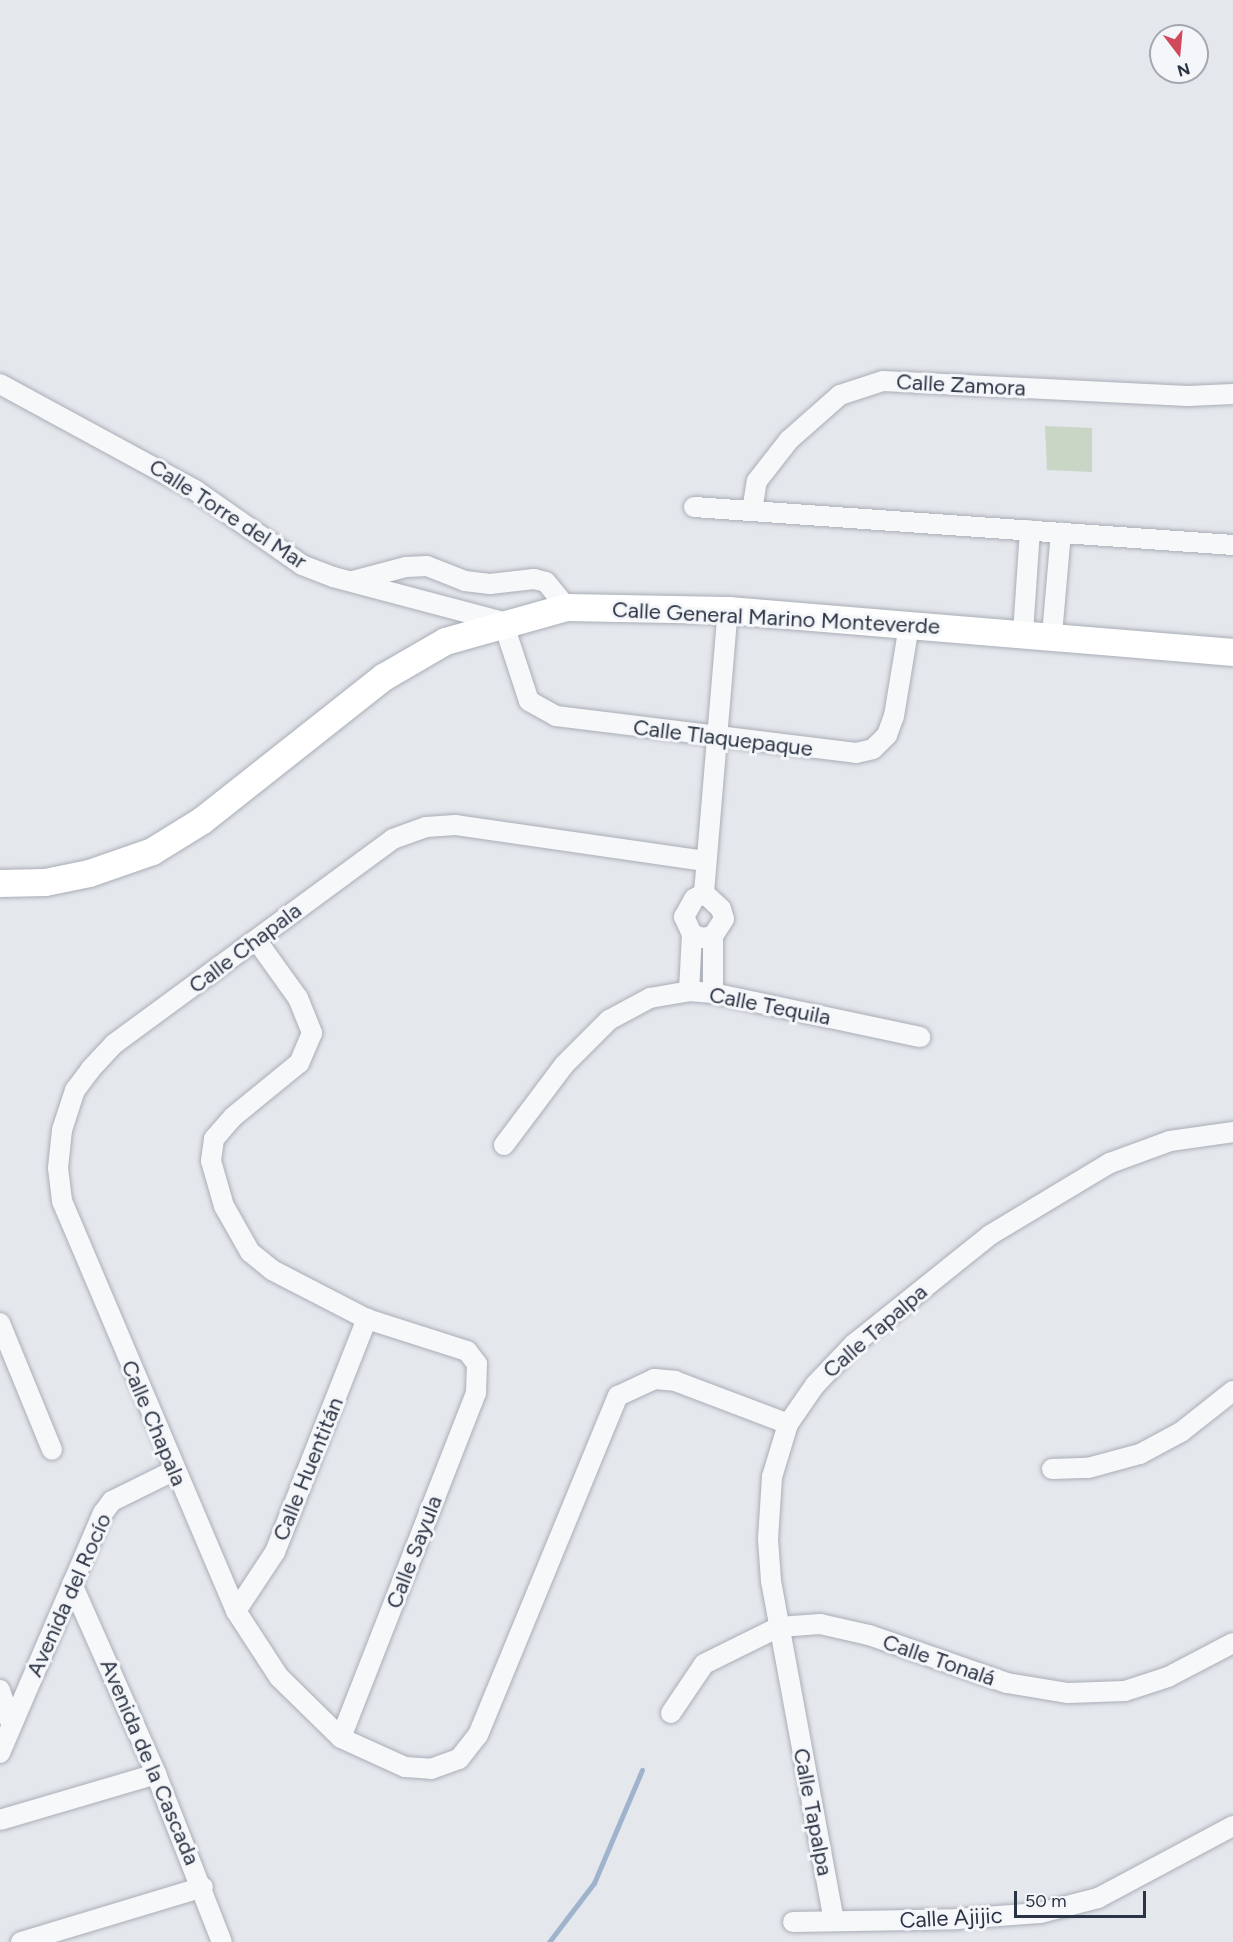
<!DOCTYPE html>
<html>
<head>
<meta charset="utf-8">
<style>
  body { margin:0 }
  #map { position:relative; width:1233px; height:1942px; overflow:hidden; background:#e4e7ec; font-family:Figtree,sans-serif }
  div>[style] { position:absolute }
  .green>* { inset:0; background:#c9d6c5 }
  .stream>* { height:5px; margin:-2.5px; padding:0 2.5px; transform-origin:2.5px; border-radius:2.5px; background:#9fb4cc }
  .roads { filter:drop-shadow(0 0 2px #a9aeb7) drop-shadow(0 0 2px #a9aeb7) }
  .street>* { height:20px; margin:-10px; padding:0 10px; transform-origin:10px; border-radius:10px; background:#f7f8fa }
  .secondary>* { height:27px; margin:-13.5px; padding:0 13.5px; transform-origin:13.5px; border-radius:13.5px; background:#fff }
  span { translate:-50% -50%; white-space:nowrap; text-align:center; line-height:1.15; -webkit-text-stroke:6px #f4f6f9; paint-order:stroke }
  .street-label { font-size:22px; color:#2b3445 }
  .north { position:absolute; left:1149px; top:24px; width:60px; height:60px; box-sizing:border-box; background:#f4f6f9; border:2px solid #a4a8b1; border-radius:50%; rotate:164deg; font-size:16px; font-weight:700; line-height:24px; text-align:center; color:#2b3445 }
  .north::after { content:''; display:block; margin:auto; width:21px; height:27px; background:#d1495b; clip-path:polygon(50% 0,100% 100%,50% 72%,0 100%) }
  .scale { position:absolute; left:1014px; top:1891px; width:132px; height:27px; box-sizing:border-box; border:3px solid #2b3445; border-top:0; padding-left:8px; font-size:18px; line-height:21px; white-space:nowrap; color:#2b3445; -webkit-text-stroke:4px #f4f6f9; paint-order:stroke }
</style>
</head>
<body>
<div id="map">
  <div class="green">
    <i style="clip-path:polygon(1045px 426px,1092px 428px,1092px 472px,1047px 470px)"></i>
  </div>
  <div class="stream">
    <i style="left:549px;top:1942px;width:74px;rotate:-52.7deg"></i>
    <i style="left:594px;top:1883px;width:123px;rotate:-67deg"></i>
  </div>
  <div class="roads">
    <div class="street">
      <i style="left:0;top:384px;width:222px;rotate:28.5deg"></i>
      <i style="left:195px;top:490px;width:131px;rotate:35deg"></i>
      <i style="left:302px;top:565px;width:33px;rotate:21deg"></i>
      <i style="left:333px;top:577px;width:176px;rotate:14.8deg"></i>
      <i style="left:503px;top:622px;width:83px;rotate:71.8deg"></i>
      <i style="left:529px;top:701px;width:31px;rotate:29deg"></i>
      <i style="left:556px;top:716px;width:302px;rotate:7deg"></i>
      <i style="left:856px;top:753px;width:17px;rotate:-13deg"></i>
      <i style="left:873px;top:749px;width:20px;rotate:-45deg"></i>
      <i style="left:887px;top:735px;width:20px;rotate:-70deg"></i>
      <i style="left:894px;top:716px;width:92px;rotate:-80.6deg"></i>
      <i style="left:694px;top:507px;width:540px;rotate:4.03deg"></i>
      <i style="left:752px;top:511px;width:30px;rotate:-81deg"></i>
      <i style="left:757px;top:481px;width:52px;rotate:-52deg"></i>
      <i style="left:789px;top:440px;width:68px;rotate:-41.4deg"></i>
      <i style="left:840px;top:395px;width:45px;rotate:-18deg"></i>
      <i style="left:883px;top:381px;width:305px;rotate:2.8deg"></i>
      <i style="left:1188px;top:396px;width:45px;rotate:-2.5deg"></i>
      <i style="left:353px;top:581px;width:55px;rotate:-14.8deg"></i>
      <i style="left:406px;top:567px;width:21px;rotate:-3deg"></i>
      <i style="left:427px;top:566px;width:41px;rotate:21.5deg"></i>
      <i style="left:465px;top:581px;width:25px;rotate:7deg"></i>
      <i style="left:490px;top:584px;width:44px;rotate:-6.5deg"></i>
      <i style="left:534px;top:579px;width:12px;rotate:14deg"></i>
      <i style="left:546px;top:582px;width:32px;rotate:51deg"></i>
      <i style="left:1023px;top:633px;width:103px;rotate:-86.1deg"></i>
      <i style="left:1052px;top:635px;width:103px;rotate:-85deg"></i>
      <i style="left:705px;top:861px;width:253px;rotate:-171.8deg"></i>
      <i style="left:455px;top:825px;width:29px;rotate:176deg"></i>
      <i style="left:426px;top:827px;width:35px;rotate:160deg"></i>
      <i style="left:393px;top:839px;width:346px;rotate:143.7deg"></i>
      <i style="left:114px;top:1044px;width:34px;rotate:133deg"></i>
      <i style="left:91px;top:1069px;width:26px;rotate:127deg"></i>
      <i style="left:75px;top:1090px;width:42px;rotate:108deg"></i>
      <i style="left:62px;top:1130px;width:38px;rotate:96deg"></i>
      <i style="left:58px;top:1168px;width:33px;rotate:83deg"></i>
      <i style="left:62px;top:1201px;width:445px;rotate:67deg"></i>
      <i style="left:236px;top:1611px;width:79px;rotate:56.9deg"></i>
      <i style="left:279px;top:1677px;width:87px;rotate:44.5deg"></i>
      <i style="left:341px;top:1738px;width:70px;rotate:24.4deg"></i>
      <i style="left:405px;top:1767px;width:26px;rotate:4deg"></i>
      <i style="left:431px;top:1769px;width:30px;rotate:-20deg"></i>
      <i style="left:459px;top:1759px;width:31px;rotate:-52deg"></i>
      <i style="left:478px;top:1735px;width:367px;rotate:-67.6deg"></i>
      <i style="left:618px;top:1396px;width:40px;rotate:-25deg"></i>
      <i style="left:654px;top:1379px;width:21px;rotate:5deg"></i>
      <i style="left:675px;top:1381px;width:121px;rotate:20.8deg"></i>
      <i style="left:704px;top:893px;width:284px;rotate:-85.2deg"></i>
      <i style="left:704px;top:893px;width:23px;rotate:43deg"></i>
      <i style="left:721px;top:909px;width:10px;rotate:73deg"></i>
      <i style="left:724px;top:919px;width:20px;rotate:123deg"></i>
      <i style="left:713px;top:936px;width:11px;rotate:170deg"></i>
      <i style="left:702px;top:938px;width:11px;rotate:-158deg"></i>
      <i style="left:692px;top:934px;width:19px;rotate:-115deg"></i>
      <i style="left:684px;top:917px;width:21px;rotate:-61deg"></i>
      <i style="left:694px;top:899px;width:12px;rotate:-31deg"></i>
      <i style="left:713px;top:936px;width:57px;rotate:90deg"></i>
      <i style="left:257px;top:941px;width:70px;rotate:54.3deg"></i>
      <i style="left:298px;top:998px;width:38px;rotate:68deg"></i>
      <i style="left:312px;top:1033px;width:33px;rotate:113deg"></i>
      <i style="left:299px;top:1063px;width:85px;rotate:140.7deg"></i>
      <i style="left:233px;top:1117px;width:29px;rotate:131deg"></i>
      <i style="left:214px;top:1139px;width:22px;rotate:98deg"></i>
      <i style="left:211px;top:1161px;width:47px;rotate:73.9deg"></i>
      <i style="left:224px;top:1206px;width:53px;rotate:60.5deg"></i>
      <i style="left:250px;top:1252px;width:28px;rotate:39deg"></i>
      <i style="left:272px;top:1270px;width:107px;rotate:27.3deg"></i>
      <i style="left:367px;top:1319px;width:105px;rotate:17.7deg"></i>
      <i style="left:467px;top:1351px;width:16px;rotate:52deg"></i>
      <i style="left:477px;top:1364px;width:29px;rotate:92deg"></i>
      <i style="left:476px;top:1393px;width:370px;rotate:111.4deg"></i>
      <i style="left:689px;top:991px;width:57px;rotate:-87deg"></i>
      <i style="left:504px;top:1145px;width:100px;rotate:-53.1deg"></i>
      <i style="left:564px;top:1065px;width:64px;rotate:-45deg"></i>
      <i style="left:609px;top:1020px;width:47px;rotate:-28.2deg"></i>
      <i style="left:650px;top:998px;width:40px;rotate:-10deg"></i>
      <i style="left:689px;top:991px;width:24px;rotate:5deg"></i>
      <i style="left:713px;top:993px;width:212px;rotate:12deg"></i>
      <i style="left:0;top:1323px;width:137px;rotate:67.7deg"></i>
      <i style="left:1052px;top:1469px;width:36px;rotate:-2deg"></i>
      <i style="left:1088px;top:1468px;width:54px;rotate:-15.1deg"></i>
      <i style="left:1140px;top:1454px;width:47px;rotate:-28.2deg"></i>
      <i style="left:1181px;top:1432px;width:66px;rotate:-38.3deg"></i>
      <i style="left:72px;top:1584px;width:208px;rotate:66.1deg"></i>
      <i style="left:156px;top:1774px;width:180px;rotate:68.6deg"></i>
      <i style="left:236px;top:1611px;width:71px;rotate:-56.5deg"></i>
      <i style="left:275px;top:1552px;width:251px;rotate:-68.5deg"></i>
      <i style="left:0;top:1690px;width:35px;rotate:72deg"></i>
      <i style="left:671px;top:1713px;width:59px;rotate:-56deg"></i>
      <i style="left:704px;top:1664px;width:84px;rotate:-26.3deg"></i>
      <i style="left:779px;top:1627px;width:41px;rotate:-4.2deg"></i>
      <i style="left:820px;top:1624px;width:50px;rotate:12.7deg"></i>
      <i style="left:869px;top:1635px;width:146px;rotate:19.2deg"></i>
      <i style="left:1007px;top:1683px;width:62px;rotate:9.3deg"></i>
      <i style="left:1068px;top:1693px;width:57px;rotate:-2deg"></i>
      <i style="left:1125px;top:1691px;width:45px;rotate:-18deg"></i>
      <i style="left:1168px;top:1677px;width:73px;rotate:-27.6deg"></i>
      <i style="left:0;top:1753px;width:261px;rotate:-66.8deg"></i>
      <i style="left:103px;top:1513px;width:15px;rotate:-53deg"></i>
      <i style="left:112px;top:1501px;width:68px;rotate:-26.2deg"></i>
      <i style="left:0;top:1820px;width:163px;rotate:-16.4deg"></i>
      <i style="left:834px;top:1921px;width:346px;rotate:-100.5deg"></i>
      <i style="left:771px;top:1581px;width:42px;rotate:-94.1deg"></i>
      <i style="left:768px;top:1539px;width:62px;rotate:-86.3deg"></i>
      <i style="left:772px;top:1477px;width:55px;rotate:-73.2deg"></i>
      <i style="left:788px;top:1424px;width:47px;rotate:-55.3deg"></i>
      <i style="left:815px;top:1385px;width:57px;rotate:-46.4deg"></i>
      <i style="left:854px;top:1344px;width:174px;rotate:-38.7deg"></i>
      <i style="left:990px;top:1235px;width:140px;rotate:-31deg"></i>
      <i style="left:1110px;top:1163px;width:64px;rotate:-20.1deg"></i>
      <i style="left:1170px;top:1141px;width:64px;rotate:-8.1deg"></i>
      <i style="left:793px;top:1922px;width:164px;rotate:-1deg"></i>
      <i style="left:957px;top:1919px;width:83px;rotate:-4.1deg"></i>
      <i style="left:1040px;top:1913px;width:60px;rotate:-14.5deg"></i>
      <i style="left:1098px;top:1898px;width:153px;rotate:-28.1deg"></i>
      <i style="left:21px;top:1942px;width:190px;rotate:-16.8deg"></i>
    </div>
    <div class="secondary">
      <i style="left:0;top:883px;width:45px;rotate:-1.3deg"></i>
      <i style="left:45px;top:882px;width:45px;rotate:-11.6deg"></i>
      <i style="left:89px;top:873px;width:67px;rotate:-19.2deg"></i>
      <i style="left:152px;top:851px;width:59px;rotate:-31.8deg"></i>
      <i style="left:202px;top:820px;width:231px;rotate:-38.3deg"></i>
      <i style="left:383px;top:677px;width:72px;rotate:-30.1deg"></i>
      <i style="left:445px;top:641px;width:126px;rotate:-15.7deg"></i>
      <i style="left:566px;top:607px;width:162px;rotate:1.1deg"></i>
      <i style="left:728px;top:610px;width:507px;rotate:4.75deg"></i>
    </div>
  </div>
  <div class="street-label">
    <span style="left:961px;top:385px;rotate:3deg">Calle Zamora</span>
    <span style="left:228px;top:514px;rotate:33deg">Calle Torre del Mar</span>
    <span style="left:776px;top:618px;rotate:3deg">Calle General Marino Monteverde</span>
    <span style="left:723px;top:738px;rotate:7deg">Calle Tlaquepaque</span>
    <span style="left:245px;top:948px;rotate:-37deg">Calle Chapala</span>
    <span style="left:770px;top:1006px;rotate:11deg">Calle Tequila</span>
    <span style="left:875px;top:1331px;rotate:-41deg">Calle Tapalpa</span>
    <span style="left:154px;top:1423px;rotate:67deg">Calle Chapala</span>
    <span style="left:308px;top:1469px;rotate:-68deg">Calle Huentitán</span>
    <span style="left:414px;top:1552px;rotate:-69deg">Calle Sayula</span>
    <span style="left:69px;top:1595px;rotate:-66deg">Avenida del Rocío</span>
    <span style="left:939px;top:1660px;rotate:19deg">Calle Tonalá</span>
    <span style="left:150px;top:1762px;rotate:67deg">Avenida de la Cascada</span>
    <span style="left:813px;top:1812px;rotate:79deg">Calle Tapalpa</span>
    <span style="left:951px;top:1918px;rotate:-3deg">Calle Ajijic</span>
  </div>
  <div class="north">N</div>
  <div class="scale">50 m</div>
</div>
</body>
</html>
